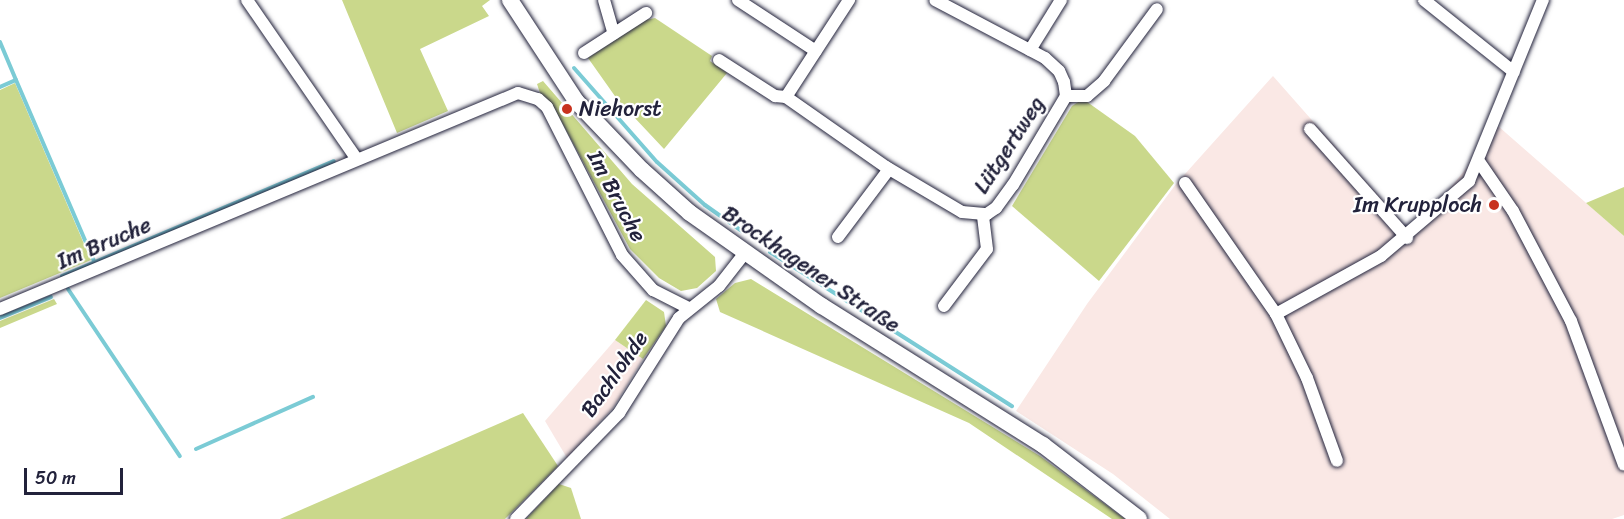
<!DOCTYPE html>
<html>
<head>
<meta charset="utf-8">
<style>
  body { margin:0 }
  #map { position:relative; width:1624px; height:519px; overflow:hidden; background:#fff; font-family:Sriracha,sans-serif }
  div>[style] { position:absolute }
  .built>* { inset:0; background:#fae8e5 }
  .green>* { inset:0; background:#cad88b }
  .stream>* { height:4px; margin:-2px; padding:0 2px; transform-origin:2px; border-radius:2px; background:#7bcbd5 }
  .roads { filter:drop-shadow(0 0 2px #22223b) drop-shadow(0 0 2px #22223b) }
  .minor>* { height:12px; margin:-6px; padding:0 6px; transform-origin:6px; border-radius:6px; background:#fff }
  .secondary>* { height:16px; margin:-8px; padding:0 8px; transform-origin:8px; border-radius:8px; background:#fff }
  .dots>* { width:16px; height:16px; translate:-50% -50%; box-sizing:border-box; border:3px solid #fff; border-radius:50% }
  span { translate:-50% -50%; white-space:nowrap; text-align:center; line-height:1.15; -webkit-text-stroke:4.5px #fff; paint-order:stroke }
  .poi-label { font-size:22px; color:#22223b }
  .left { translate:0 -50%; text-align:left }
  .right { translate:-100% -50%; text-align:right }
  .street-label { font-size:22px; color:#22223b }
  .scale { position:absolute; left:24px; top:468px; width:99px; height:27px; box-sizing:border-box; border:3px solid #22223b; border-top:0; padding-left:8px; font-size:18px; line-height:21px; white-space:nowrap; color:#22223b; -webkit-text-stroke:4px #fff; paint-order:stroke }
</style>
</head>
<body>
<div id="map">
  <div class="built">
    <i style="clip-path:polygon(1273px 76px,1407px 228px,1448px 191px,1468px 166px,1490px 119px,1624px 236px,1624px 515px,1612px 519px,1170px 519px,1113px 474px,1016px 411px,1087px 304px,1176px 184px)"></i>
    <i style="clip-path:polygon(615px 340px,643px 359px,613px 408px,567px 458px,545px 421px)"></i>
  </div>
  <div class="green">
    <i style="clip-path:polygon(342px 0,490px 0,482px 6px,489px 16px,420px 49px,448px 111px,397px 133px)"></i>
    <i style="clip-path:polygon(655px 18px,712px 56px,710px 61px,727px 73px,664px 149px,617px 99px,588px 58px,646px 20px)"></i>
    <i style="clip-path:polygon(543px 81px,632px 184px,715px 257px,716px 271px,697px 288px,681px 291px,659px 278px,630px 249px,552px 104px,540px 93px,537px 84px)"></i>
    <i style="clip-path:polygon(15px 83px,91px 260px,0 298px,0 90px)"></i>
    <i style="clip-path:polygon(1083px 99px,1135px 136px,1174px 183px,1099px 281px,1012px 206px,1072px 106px)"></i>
    <i style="clip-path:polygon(1624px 187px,1624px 236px,1586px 203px)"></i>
    <i style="clip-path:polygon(751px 279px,1040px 456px,1125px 519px,1112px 519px,969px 423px,720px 312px,716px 299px,735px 283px)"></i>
    <i style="clip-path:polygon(54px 299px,57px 304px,0 328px,0 321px)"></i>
    <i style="clip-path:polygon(646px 300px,664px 312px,666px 326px,643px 359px,615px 340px)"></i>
    <i style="clip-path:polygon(523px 413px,558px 466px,505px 519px,280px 519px)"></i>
    <i style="clip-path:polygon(559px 484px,571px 488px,581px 519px,526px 519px)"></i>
  </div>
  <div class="stream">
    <i style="left:0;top:42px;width:41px;rotate:67.2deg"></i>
    <i style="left:574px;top:68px;width:125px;rotate:48.6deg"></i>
    <i style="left:657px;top:162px;width:64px;rotate:41.9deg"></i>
    <i style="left:705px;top:205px;width:47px;rotate:35.4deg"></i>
    <i style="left:0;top:87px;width:17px;rotate:-24deg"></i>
    <i style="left:16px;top:80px;width:199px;rotate:66.7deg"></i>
    <i style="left:770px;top:252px;width:287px;rotate:32.5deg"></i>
    <i style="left:62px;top:276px;width:295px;rotate:-22.9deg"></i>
    <i style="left:68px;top:289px;width:201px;rotate:56.2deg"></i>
    <i style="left:0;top:318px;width:55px;rotate:-22.4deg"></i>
    <i style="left:196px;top:449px;width:128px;rotate:-24deg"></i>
  </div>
  <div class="roads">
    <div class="minor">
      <i style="left:247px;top:0;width:192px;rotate:55.4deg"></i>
      <i style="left:604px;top:0;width:35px;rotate:74deg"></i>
      <i style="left:738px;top:0;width:93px;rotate:33.2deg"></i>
      <i style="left:1424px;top:0;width:115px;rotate:38.7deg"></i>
      <i style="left:1030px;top:50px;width:59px;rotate:-58.2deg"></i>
      <i style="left:584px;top:53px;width:74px;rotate:-32.8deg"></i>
      <i style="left:719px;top:60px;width:67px;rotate:32.7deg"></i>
      <i style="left:775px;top:96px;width:11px;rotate:5deg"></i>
      <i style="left:786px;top:97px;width:122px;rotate:35deg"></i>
      <i style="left:886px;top:167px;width:88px;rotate:30.6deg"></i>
      <i style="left:962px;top:212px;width:25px;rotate:5deg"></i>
      <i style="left:987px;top:214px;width:11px;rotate:-34deg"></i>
      <i style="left:996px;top:208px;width:29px;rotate:-54deg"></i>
      <i style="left:1013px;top:185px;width:104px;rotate:-59.2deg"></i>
      <i style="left:1066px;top:96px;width:14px;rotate:-98deg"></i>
      <i style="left:1064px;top:82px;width:12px;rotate:-114deg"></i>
      <i style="left:1059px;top:71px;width:19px;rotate:-137deg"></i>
      <i style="left:1045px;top:58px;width:124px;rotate:-152.2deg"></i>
      <i style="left:1066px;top:96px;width:21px"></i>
      <i style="left:1087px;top:96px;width:23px;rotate:-41deg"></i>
      <i style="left:1104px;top:81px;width:89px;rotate:-53.6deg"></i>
      <i style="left:786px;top:97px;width:116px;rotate:-57deg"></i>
      <i style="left:1310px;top:129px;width:146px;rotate:48.3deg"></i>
      <i style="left:1480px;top:163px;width:58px;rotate:55.5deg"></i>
      <i style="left:1513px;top:211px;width:124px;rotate:62.2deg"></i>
      <i style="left:1571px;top:321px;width:153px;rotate:69.8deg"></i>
      <i style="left:1185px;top:183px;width:160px;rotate:55.2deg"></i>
      <i style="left:1276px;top:314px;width:71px;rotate:64.2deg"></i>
      <i style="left:1307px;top:378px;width:88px;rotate:70.1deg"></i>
      <i style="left:838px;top:237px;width:85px;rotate:-53.1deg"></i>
      <i style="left:944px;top:306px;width:71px;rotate:-53deg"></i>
      <i style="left:987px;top:249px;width:35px;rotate:-97deg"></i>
      <i style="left:0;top:309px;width:561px;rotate:-22.64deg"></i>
      <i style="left:518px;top:93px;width:21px;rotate:17deg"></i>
      <i style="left:538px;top:99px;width:12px;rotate:42deg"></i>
      <i style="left:547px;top:107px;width:166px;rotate:63.1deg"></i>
      <i style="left:622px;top:255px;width:47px;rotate:48.5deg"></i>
      <i style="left:653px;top:290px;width:39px;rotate:27deg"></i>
      <i style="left:1276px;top:314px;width:120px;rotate:-28.9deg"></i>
      <i style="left:1381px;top:256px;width:116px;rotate:-40.4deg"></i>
      <i style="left:1469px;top:181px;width:196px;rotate:-67.8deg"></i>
      <i style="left:516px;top:519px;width:148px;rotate:-45.8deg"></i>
      <i style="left:619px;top:413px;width:112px;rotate:-57.7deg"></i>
      <i style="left:679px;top:318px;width:51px;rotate:-38.7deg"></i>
      <i style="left:719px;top:286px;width:41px;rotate:-52deg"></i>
    </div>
    <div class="secondary">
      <i style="left:510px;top:0;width:121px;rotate:56.8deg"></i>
      <i style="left:576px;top:101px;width:95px;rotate:46.3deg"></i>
      <i style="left:642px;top:170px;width:64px;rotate:41.9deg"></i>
      <i style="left:690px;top:213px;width:161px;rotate:35.2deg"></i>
      <i style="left:822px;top:306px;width:261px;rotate:32.2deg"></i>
      <i style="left:1043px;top:445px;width:121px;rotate:37.6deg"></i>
    </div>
  </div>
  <div class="dots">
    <i style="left:567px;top:109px;background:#c8321e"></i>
    <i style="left:1494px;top:205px;background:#c8321e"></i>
  </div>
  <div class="poi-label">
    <span class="left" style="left:579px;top:109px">Niehorst</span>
    <span class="right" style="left:1482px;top:205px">Im Krupploch</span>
  </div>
  <div class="street-label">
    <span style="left:1009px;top:145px;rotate:-57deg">Lütgertweg</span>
    <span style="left:617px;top:196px;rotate:62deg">Im Bruche</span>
    <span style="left:104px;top:243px;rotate:-23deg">Im Bruche</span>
    <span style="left:811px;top:269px;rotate:34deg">Brockhagener Straße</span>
    <span style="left:614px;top:374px;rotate:-55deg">Bachlohde</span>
  </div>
  <div class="scale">50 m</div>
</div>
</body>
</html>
